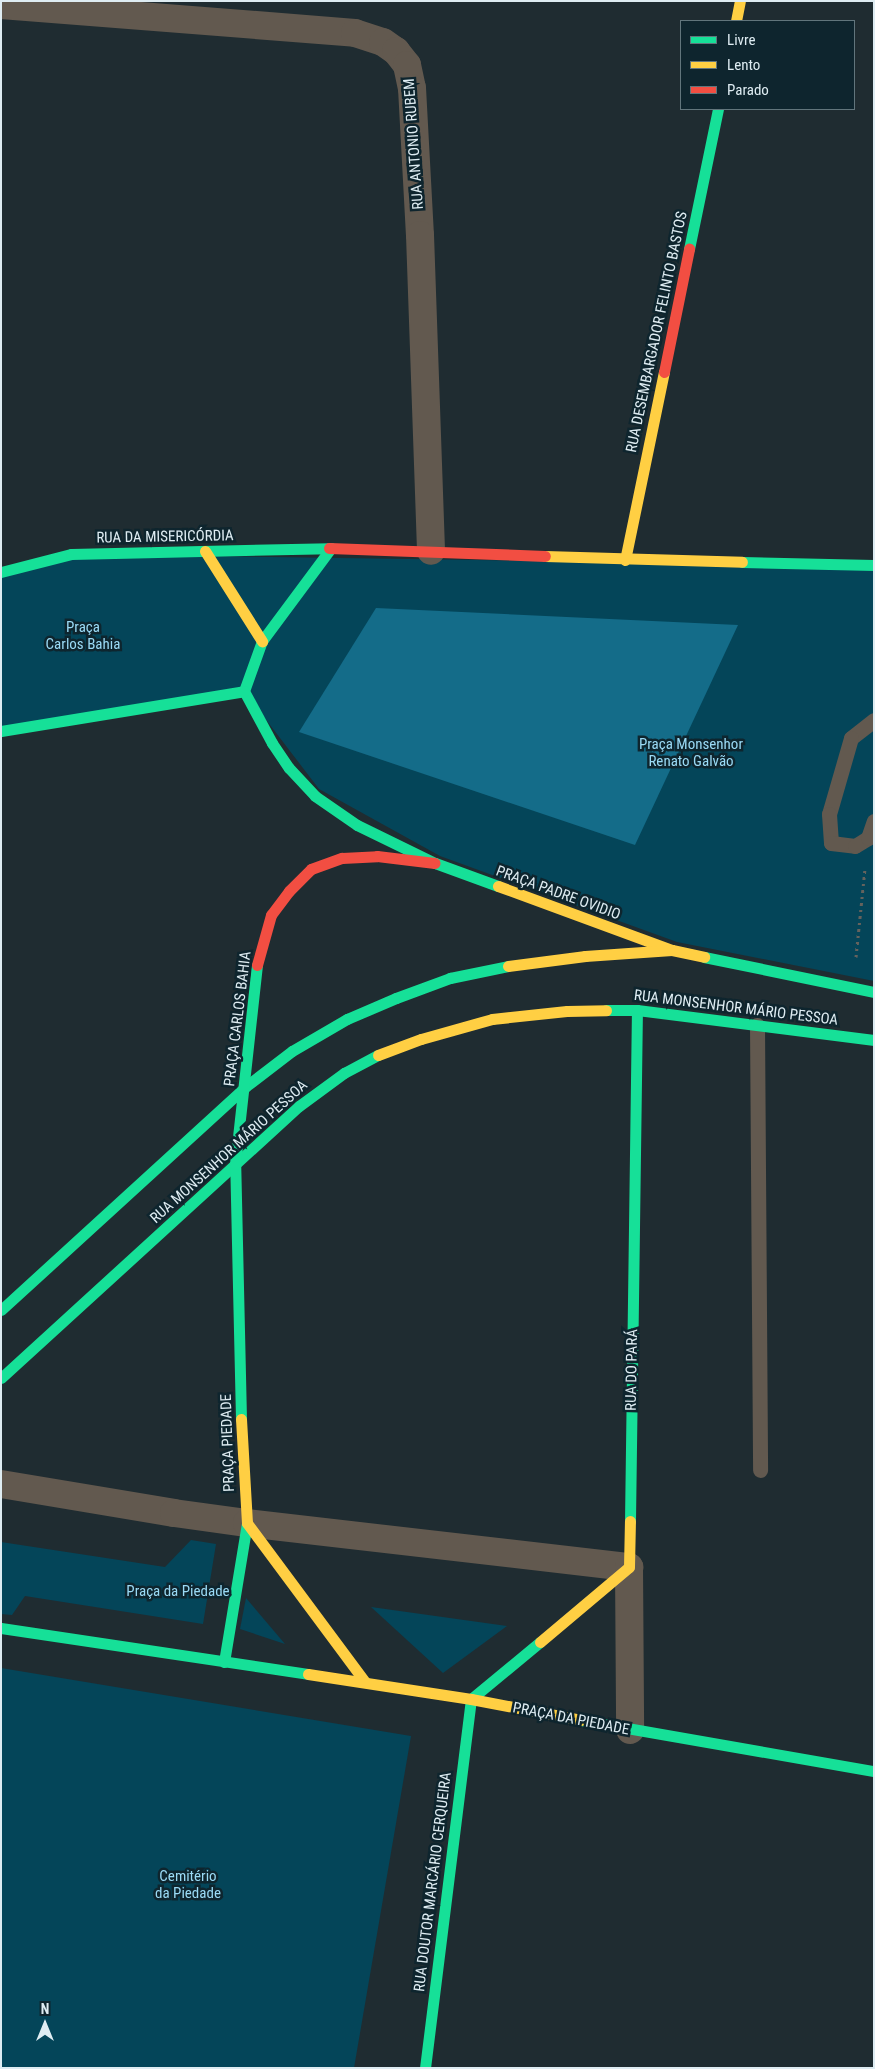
<!DOCTYPE html>
<html>
<head>
<meta charset="utf-8">
<style>
  body { margin:0 }
  #map { position:relative; width:875px; height:2069px; overflow:hidden; background:#1f2c31; font-family:"Roboto Condensed",sans-serif }
  div>[style] { position:absolute }
  .green>* { inset:0; background:#044559 }
  .water>* { inset:0; background:#146c89 }
  .path>* { height:3px; margin-top:-1.5px; transform-origin:0; background:repeating-linear-gradient(90deg,#65625d 0 2.5px,transparent 0 6.5px) }
  .lane>* { height:15px; margin:-7.5px; padding:0 7.5px; transform-origin:7.5px; border-radius:7.5px; background:#62594f }
  .street>* { height:28px; margin:-14px; padding:0 14px; transform-origin:14px; border-radius:14px; background:#62594f }
  .fast>* { height:11px; margin:-5.5px; padding:0 5.5px; transform-origin:5.5px; border-radius:5.5px; background:#16e098 }
  .slow>* { height:11px; margin:-5.5px; padding:0 5.5px; transform-origin:5.5px; border-radius:5.5px; background:#ffcf43 }
  .jam>* { height:11px; margin:-5.5px; padding:0 5.5px; transform-origin:5.5px; border-radius:5.5px; background:#f24e42 }
  span { translate:-50% -50%; white-space:nowrap; text-align:center; line-height:1.15; -webkit-text-stroke:5px #0e252e; paint-order:stroke }
  .street-label { font-size:15px; color:#deecf2 }
  .park-label { font-size:15px; color:#9adaf5 }
  .frame { position:absolute; inset:0; border:2px solid #deecf2; pointer-events:none }
  .legend { position:absolute; left:680px; top:20px; width:175px; height:90px; box-sizing:border-box; background:#0e252e; border:1px solid #61757c; margin:0; padding:6px 9px; list-style:none; font-size:15px; color:#deecf2 }
  .legend li { display:flex; align-items:center; gap:10px; height:25px }
  .legend b { width:25px; border:1px solid #61757c }
  .north { position:absolute; left:20px; top:1999px; width:50px; height:50px; -webkit-text-stroke:4px #0e252e; paint-order:stroke; rotate:0deg; font-size:14px; font-weight:700; line-height:20px; text-align:center; color:#deecf2 }
  .north::after { content:''; display:block; margin:auto; width:18px; height:22px; background:#deecf2; clip-path:polygon(50% 0,100% 100%,50% 72%,0 100%) }
</style>
</head>
<body>
<div id="map">
  <div class="green">
    <i style="clip-path:polygon(71px 554px,874px 566px,874px 981px,677px 942px,440px 856px,319px 789px,244px 691px,1px 731px,1px 572px)"></i>
    <i style="clip-path:polygon(191px 1540px,216px 1544px,203px 1624px,25px 1596px,12px 1615px,1px 1614px,1px 1542px,165px 1567px)"></i>
    <i style="clip-path:polygon(246px 1598px,285px 1644px,240px 1629px)"></i>
    <i style="clip-path:polygon(371px 1607px,507px 1626px,443px 1673px)"></i>
    <i style="clip-path:polygon(1px 1668px,411px 1736px,354px 2068px,1px 2068px)"></i>
  </div>
  <div class="water">
    <i style="clip-path:polygon(376px 608px,738px 625px,635px 845px,299px 732px)"></i>
  </div>
  <div class="path">
    <i style="left:856px;top:957px;width:88px;rotate:-84.2deg"></i>
  </div>
  <div class="lane">
    <i style="left:874px;top:720px;width:29px;rotate:142deg"></i>
    <i style="left:851px;top:738px;width:79px;rotate:106.1deg"></i>
    <i style="left:829px;top:814px;width:29px;rotate:86deg"></i>
    <i style="left:831px;top:843px;width:24px;rotate:7deg"></i>
    <i style="left:855px;top:846px;width:15px;rotate:-32deg"></i>
    <i style="left:868px;top:838px;width:18px;rotate:-71deg"></i>
    <i style="left:757px;top:1025px;width:445px;rotate:89.6deg"></i>
  </div>
  <div class="street">
    <i style="left:1px;top:5px;width:355px;rotate:4.5deg"></i>
    <i style="left:355px;top:33px;width:29px;rotate:18deg"></i>
    <i style="left:383px;top:42px;width:16px;rotate:35deg"></i>
    <i style="left:396px;top:51px;width:18px;rotate:52deg"></i>
    <i style="left:407px;top:65px;width:24px;rotate:78deg"></i>
    <i style="left:412px;top:88px;width:147px;rotate:86.9deg"></i>
    <i style="left:420px;top:235px;width:316px;rotate:88deg"></i>
    <i style="left:1px;top:1484px;width:175px;rotate:9.5deg"></i>
    <i style="left:174px;top:1513px;width:74px;rotate:7.8deg"></i>
    <i style="left:247px;top:1523px;width:385px;rotate:6.6deg"></i>
    <i style="left:629px;top:1567px;width:163px;rotate:89.6deg"></i>
  </div>
  <div class="fast">
    <i style="left:689px;top:249px;width:143px;rotate:-78.3deg"></i>
    <i style="left:331px;top:548px;width:116px;rotate:126.6deg"></i>
    <i style="left:262px;top:641px;width:53px;rotate:109.8deg"></i>
    <i style="left:244px;top:691px;width:59px;rotate:61.7deg"></i>
    <i style="left:272px;top:743px;width:30px;rotate:56deg"></i>
    <i style="left:289px;top:768px;width:38px;rotate:47deg"></i>
    <i style="left:315px;top:796px;width:51px;rotate:34.6deg"></i>
    <i style="left:357px;top:825px;width:87px;rotate:26deg"></i>
    <i style="left:435px;top:863px;width:67px;rotate:20.1deg"></i>
    <i style="left:742px;top:562px;width:132px;rotate:1.3deg"></i>
    <i style="left:1px;top:572px;width:72px;rotate:-14.4deg"></i>
    <i style="left:71px;top:554px;width:258px;rotate:-1.3deg"></i>
    <i style="left:1px;top:731px;width:246px;rotate:-9.3deg"></i>
    <i style="left:704px;top:957px;width:174px;rotate:11.6deg"></i>
    <i style="left:606px;top:1010px;width:31px"></i>
    <i style="left:637px;top:1010px;width:239px;rotate:7.2deg"></i>
    <i style="left:1px;top:1310px;width:331px;rotate:-42.4deg"></i>
    <i style="left:245px;top:1087px;width:59px;rotate:-37.5deg"></i>
    <i style="left:292px;top:1051px;width:64px;rotate:-30.2deg"></i>
    <i style="left:347px;top:1019px;width:53px;rotate:-23.2deg"></i>
    <i style="left:396px;top:998px;width:58px;rotate:-20.3deg"></i>
    <i style="left:450px;top:978px;width:59px;rotate:-11.7deg"></i>
    <i style="left:1px;top:1378px;width:403px;rotate:-42.4deg"></i>
    <i style="left:299px;top:1106px;width:56px;rotate:-36.3deg"></i>
    <i style="left:344px;top:1073px;width:38px;rotate:-28deg"></i>
    <i style="left:241px;top:1419px;width:255px;rotate:-91.3deg"></i>
    <i style="left:235px;top:1164px;width:200px;rotate:-83.7deg"></i>
    <i style="left:630px;top:1521px;width:511px;rotate:-89.22deg"></i>
    <i style="left:1px;top:1628px;width:310px;rotate:8.5deg"></i>
    <i style="left:224px;top:1662px;width:141px;rotate:-80.6deg"></i>
    <i style="left:581px;top:1720px;width:297px;rotate:9.9deg"></i>
    <i style="left:425px;top:2068px;width:372px;rotate:-82.9deg"></i>
    <i style="left:471px;top:1699px;width:89px;rotate:-39.6deg"></i>
  </div>
  <div class="slow">
    <i style="left:736px;top:21px;width:20px;rotate:-79deg"></i>
    <i style="left:205px;top:551px;width:107px;rotate:57.7deg"></i>
    <i style="left:545px;top:556px;width:197px;rotate:1.7deg"></i>
    <i style="left:625px;top:560px;width:192px;rotate:-78.3deg"></i>
    <i style="left:498px;top:886px;width:185px;rotate:20.2deg"></i>
    <i style="left:508px;top:966px;width:78px;rotate:-7.4deg"></i>
    <i style="left:585px;top:956px;width:87px;rotate:-3.9deg"></i>
    <i style="left:672px;top:950px;width:33px;rotate:12deg"></i>
    <i style="left:378px;top:1055px;width:46px;rotate:-20.4deg"></i>
    <i style="left:421px;top:1039px;width:74px;rotate:-15.7deg"></i>
    <i style="left:492px;top:1019px;width:75px;rotate:-6.1deg"></i>
    <i style="left:567px;top:1011px;width:39px;rotate:-1deg"></i>
    <i style="left:241px;top:1419px;width:104px;rotate:86.7deg"></i>
    <i style="left:247px;top:1523px;width:198px;rotate:53.4deg"></i>
    <i style="left:540px;top:1642px;width:116px;rotate:-40.1deg"></i>
    <i style="left:629px;top:1567px;width:46px;rotate:-88.8deg"></i>
    <i style="left:308px;top:1674px;width:165px;rotate:8.7deg"></i>
    <i style="left:471px;top:1699px;width:112px;rotate:10.8deg"></i>
  </div>
  <div class="jam">
    <i style="left:664px;top:372px;width:126px;rotate:-78.5deg"></i>
    <i style="left:329px;top:548px;width:216px;rotate:2.1deg"></i>
    <i style="left:257px;top:965px;width:52px;rotate:-74.4deg"></i>
    <i style="left:271px;top:915px;width:30px;rotate:-53deg"></i>
    <i style="left:289px;top:891px;width:31px;rotate:-45deg"></i>
    <i style="left:311px;top:869px;width:33px;rotate:-20deg"></i>
    <i style="left:342px;top:858px;width:35px;rotate:-3deg"></i>
    <i style="left:377px;top:856px;width:58px;rotate:6.9deg"></i>
  </div>
  <div class="street-label">
    <span style="left:414px;top:144px;rotate:-94deg">RUA ANTONIO RUBEM</span>
    <span style="left:657px;top:332px;rotate:-78deg">RUA DESEMBARGADOR FELINTO BASTOS</span>
    <span style="left:165px;top:537px;rotate:-1deg">RUA DA MISERICÓRDIA</span>
    <span style="left:558px;top:893px;rotate:20deg">PRAÇA PADRE OVIDIO</span>
    <span style="left:736px;top:1008px;rotate:7deg">RUA MONSENHOR MÁRIO PESSOA</span>
    <span style="left:238px;top:1019px;rotate:-83deg">PRAÇA CARLOS BAHIA</span>
    <span style="left:229px;top:1152px;rotate:-42deg">RUA MONSENHOR MÁRIO PESSOA</span>
    <span style="left:632px;top:1370px;rotate:-89deg">RUA DO PARÁ</span>
    <span style="left:228px;top:1443px;rotate:-92deg">PRAÇA PIEDADE</span>
    <span style="left:571px;top:1719px;rotate:11deg">PRAÇA DA PIEDADE</span>
    <span style="left:433px;top:1882px;rotate:-83deg">RUA DOUTOR MARCÁRIO CERQUEIRA</span>
  </div>
  <div class="park-label">
    <span style="left:83px;top:636px">Praça<br>Carlos Bahia</span>
    <span style="left:691px;top:753px">Praça Monsenhor<br>Renato Galvão</span>
    <span style="left:178px;top:1592px">Praça da Piedade</span>
    <span style="left:188px;top:1885px">Cemitério<br>da Piedade</span>
  </div>
  <div class="frame"></div>
  <ul class="legend">
  <li><b style="height:6px;background:#16e098"></b>Livre</li>
  <li><b style="height:6px;background:#ffcf43"></b>Lento</li>
  <li><b style="height:6px;background:#f24e42"></b>Parado</li>
  </ul>
  <div class="north">N</div>
</div>
</body>
</html>
